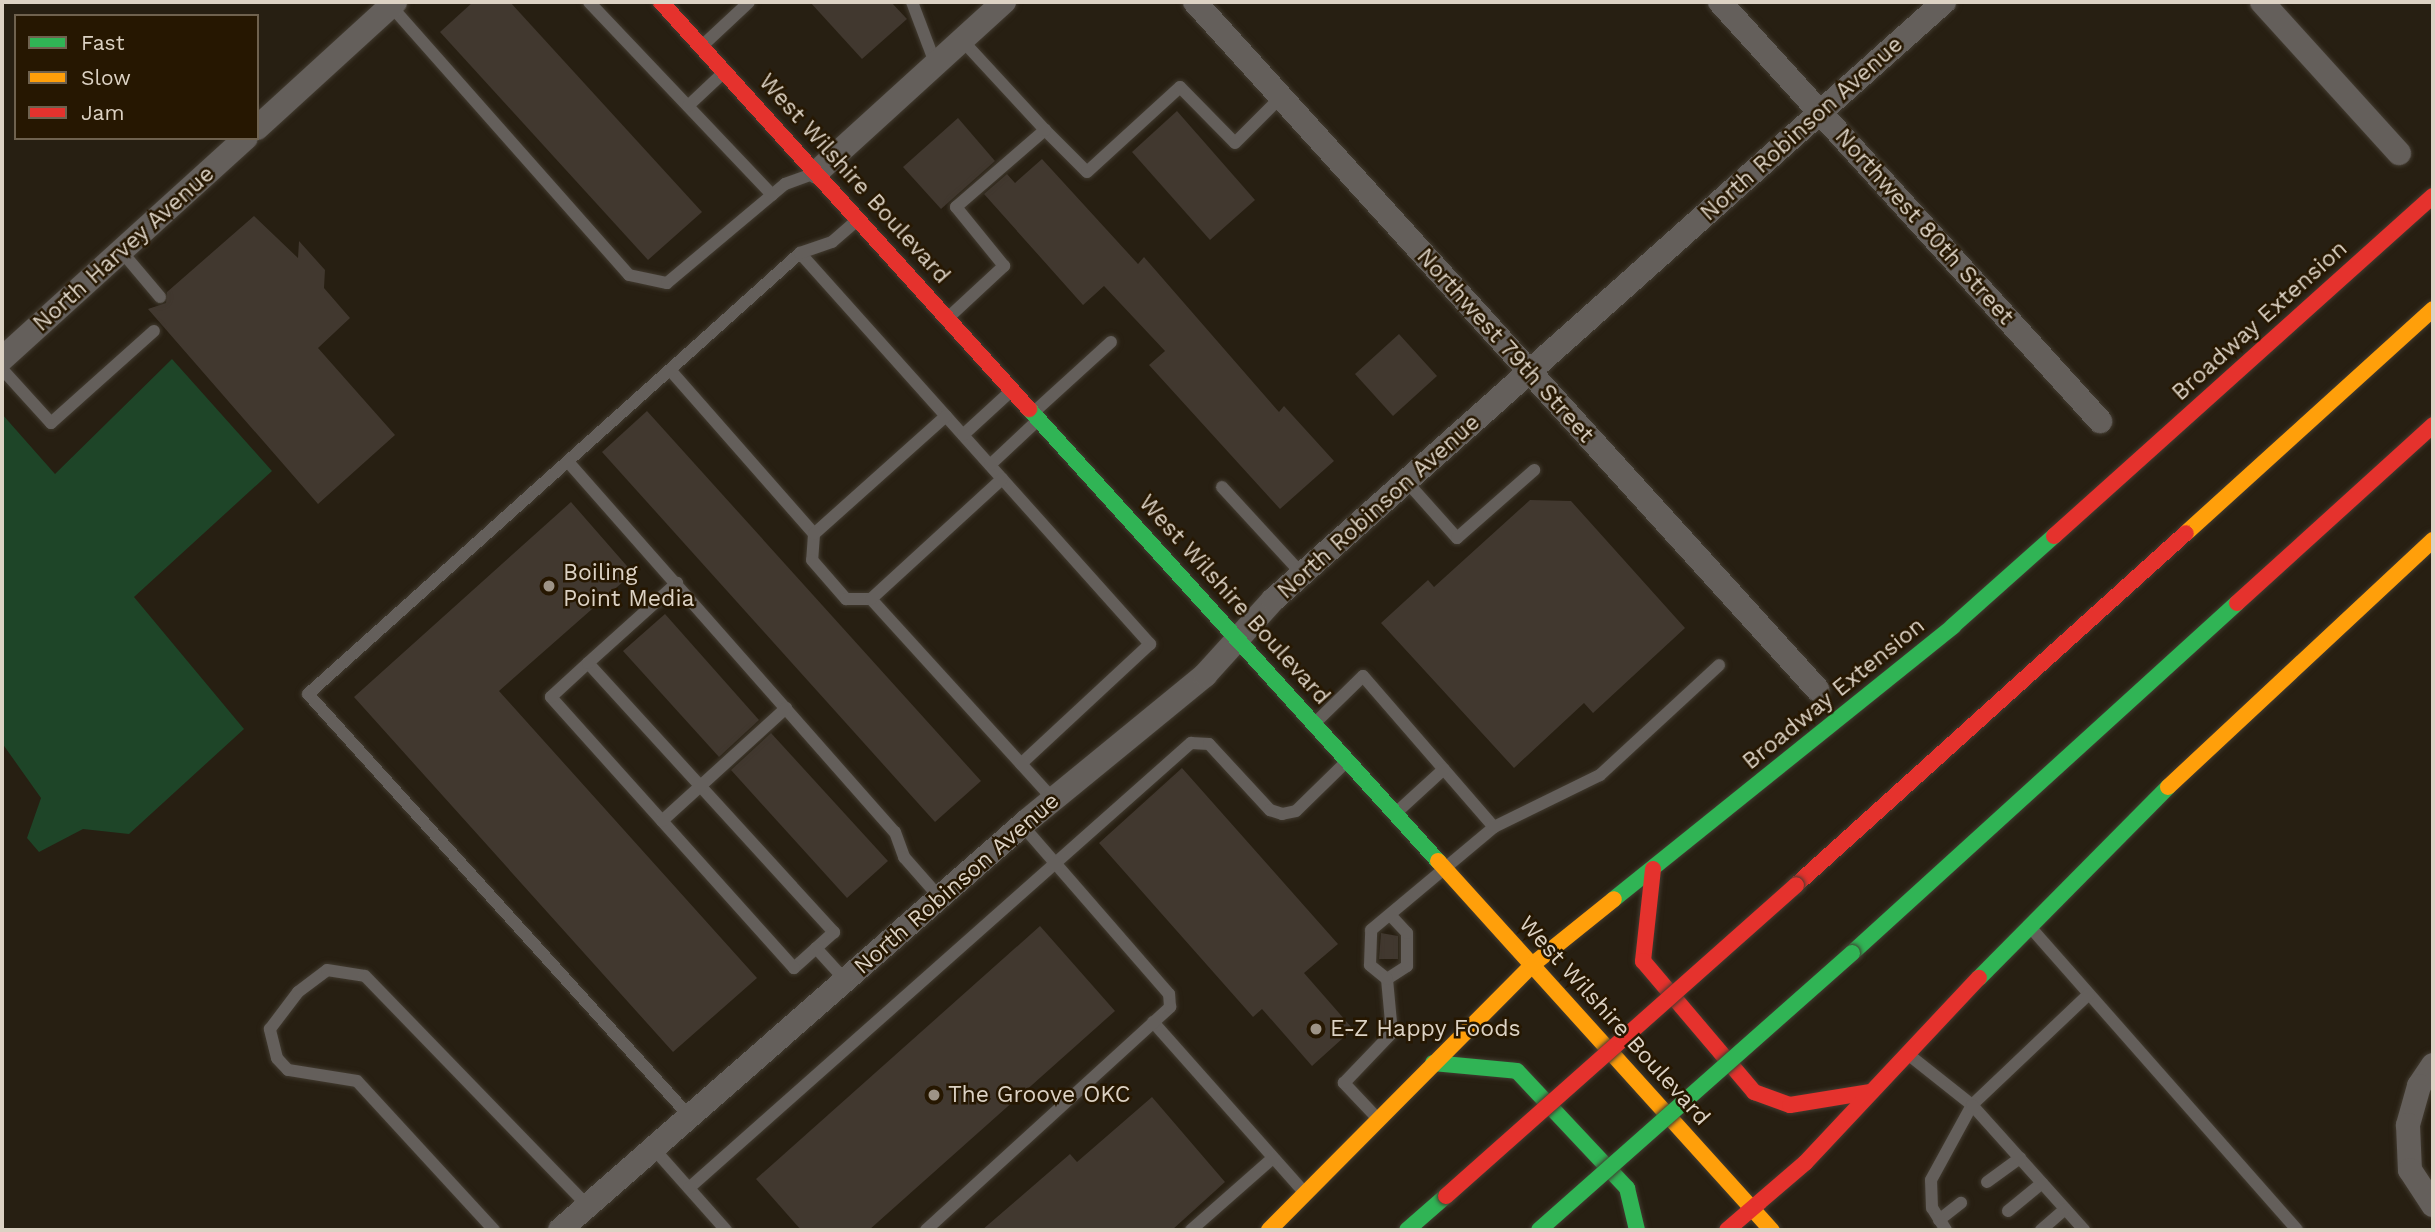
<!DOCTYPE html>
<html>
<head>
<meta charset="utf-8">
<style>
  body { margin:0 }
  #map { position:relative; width:2435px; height:1232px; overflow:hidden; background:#271f12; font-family:"Work Sans",sans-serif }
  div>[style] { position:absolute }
  .green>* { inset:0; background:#1e4528 }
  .building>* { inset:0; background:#41382f }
  .roads { filter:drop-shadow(0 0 2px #423b30) drop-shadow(0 0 2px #423b30) }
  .lane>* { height:12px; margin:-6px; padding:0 6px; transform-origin:6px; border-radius:6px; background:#645f5b }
  .street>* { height:24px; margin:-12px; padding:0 12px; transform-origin:12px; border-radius:12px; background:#645f5b }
  .fast>* { height:16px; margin:-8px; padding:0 8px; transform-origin:8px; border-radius:8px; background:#30b455 }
  .slow>* { height:16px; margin:-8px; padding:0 8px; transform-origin:8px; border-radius:8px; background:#ff9f0a }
  .jam>* { height:16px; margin:-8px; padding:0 8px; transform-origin:8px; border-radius:8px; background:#e5322d }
  .bridges { filter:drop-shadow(0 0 2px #423b30) drop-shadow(0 0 2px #423b30) }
  .fast-bridge>* { height:16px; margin:-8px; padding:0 8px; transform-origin:8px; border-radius:8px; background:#30b455 }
  .jam-bridge>* { height:16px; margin:-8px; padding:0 8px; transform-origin:8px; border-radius:8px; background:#e5322d }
  .dots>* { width:19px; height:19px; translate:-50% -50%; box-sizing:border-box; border:4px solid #261701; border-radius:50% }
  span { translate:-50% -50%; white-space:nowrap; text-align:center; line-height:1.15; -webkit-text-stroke:5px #261701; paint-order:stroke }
  .street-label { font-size:23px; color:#dcd2c4 }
  .poi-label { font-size:23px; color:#dcd2c4 }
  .left { translate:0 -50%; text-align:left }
  .frame { position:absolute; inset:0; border:4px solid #dcd2c4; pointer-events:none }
  .legend { position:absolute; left:14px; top:14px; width:245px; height:126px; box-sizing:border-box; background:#261701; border:2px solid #6f624f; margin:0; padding:9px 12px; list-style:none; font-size:21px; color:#dcd2c4 }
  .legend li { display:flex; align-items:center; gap:14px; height:35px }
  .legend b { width:35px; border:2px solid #6f624f }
</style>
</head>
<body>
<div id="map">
  <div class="green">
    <i style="clip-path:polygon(172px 359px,272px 471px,134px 597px,244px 729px,129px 834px,83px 829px,39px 852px,27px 838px,41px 798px,2px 743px,2px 414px,55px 474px)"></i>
  </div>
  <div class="building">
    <i style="clip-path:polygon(473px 2px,510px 2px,702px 212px,648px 260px,440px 32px)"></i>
    <i style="clip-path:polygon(810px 2px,891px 2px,907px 19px,862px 59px)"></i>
    <i style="clip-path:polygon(1177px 111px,1255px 200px,1210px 240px,1132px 152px)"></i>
    <i style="clip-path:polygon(958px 118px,995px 161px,941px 209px,903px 167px)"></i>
    <i style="clip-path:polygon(1042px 159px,1138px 264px,1144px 257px,1279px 412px,1284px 406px,1334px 461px,1280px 509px,1149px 365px,1165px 351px,1104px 286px,1083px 305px,984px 194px,1007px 174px,1015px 183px)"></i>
    <i style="clip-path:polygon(254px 216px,298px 258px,299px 241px,325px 270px,324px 288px,350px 318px,318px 348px,395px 435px,318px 504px,148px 309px,166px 303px,167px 292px)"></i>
    <i style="clip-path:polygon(1399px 334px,1437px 376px,1393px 416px,1355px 374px)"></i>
    <i style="clip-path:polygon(647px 411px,981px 781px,935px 822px,602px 452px)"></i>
    <i style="clip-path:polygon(1530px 500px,1571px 501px,1685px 628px,1593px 713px,1584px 703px,1514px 768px,1381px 623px,1428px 580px,1434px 587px)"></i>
    <i style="clip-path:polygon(571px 502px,633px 573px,499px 691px,757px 978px,673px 1052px,354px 697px)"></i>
    <i style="clip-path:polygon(665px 614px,759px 720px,719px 757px,623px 651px)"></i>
    <i style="clip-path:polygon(771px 733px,888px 861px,847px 898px,731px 770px)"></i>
    <i style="clip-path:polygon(1182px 768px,1338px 944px,1304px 973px,1353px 1029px,1312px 1066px,1262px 1009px,1253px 1017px,1099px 843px)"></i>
    <i style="clip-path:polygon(1040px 926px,1115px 1011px,869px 1230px,801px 1230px,756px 1179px)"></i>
    <i style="clip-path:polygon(1381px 933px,1398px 936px,1398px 959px,1379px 959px)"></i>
    <i style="clip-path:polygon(1152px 1097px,1225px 1182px,1172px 1230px,982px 1230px,1070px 1154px,1077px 1162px)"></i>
  </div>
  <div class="roads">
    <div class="lane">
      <i style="left:589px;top:2px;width:266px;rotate:46.5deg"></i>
      <i style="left:912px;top:2px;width:65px;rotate:69.3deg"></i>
      <i style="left:391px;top:6px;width:359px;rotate:48.5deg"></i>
      <i style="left:629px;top:275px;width:39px;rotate:12deg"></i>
      <i style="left:667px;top:283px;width:154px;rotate:-40deg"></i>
      <i style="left:785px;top:184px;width:29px;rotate:-20deg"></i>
      <i style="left:702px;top:46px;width:64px;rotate:-43.1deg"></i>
      <i style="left:688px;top:106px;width:47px;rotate:-43.3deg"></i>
      <i style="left:1045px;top:130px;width:59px;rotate:45deg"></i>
      <i style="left:1087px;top:172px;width:126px;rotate:-42.4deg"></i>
      <i style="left:1180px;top:87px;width:78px;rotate:45.5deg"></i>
      <i style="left:1235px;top:143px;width:65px;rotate:-45deg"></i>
      <i style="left:122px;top:252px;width:59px;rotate:49.8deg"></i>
      <i style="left:800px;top:253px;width:525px;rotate:48.17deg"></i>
      <i style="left:1150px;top:644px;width:176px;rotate:137.1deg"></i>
      <i style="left:950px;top:316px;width:74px;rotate:-42.8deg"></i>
      <i style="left:1004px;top:266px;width:76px;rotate:-129.1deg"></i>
      <i style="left:956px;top:207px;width:118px;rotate:-40.9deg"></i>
      <i style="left:1045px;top:130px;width:124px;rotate:-132.7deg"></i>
      <i style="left:2px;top:369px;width:73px;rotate:47.8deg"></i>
      <i style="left:51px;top:423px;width:138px;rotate:-41.8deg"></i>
      <i style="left:671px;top:371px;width:217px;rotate:48.7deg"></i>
      <i style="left:814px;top:534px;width:26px;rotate:94deg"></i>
      <i style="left:812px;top:560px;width:52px;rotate:48.9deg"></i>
      <i style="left:846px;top:599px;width:25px"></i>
      <i style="left:871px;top:599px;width:270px;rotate:47.7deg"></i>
      <i style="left:1034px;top:412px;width:104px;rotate:-42.3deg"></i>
      <i style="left:963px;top:435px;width:64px;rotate:-42.5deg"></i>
      <i style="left:570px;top:464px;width:491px;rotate:48.6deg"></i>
      <i style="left:895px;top:832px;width:27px;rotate:70deg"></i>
      <i style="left:904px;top:857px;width:55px;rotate:48.7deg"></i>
      <i style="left:990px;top:465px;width:66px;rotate:-43.2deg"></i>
      <i style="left:1407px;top:482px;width:75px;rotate:48.2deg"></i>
      <i style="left:1457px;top:538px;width:103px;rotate:-41.4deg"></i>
      <i style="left:1222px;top:487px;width:120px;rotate:47.4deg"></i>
      <i style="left:814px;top:534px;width:177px;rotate:-41.8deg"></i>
      <i style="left:871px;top:599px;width:178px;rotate:-42.5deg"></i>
      <i style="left:588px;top:663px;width:365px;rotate:47.6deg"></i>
      <i style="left:834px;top:932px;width:54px;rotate:138deg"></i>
      <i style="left:794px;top:968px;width:364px;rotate:-131.9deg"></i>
      <i style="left:551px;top:697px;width:50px;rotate:-42.6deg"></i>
      <i style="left:588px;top:663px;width:120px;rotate:-42deg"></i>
      <i style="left:1315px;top:723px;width:67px;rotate:-44.4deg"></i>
      <i style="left:1363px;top:676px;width:200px;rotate:49.1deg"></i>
      <i style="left:1398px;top:811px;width:62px;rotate:-42.4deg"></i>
      <i style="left:662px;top:821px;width:168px;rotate:-42.3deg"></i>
      <i style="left:2031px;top:928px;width:402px;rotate:48.6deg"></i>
      <i style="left:816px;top:948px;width:45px;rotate:47.7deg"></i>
      <i style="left:1387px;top:979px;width:24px;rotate:-33deg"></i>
      <i style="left:1407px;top:966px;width:33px;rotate:-90deg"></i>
      <i style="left:1407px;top:933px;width:21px;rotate:-133deg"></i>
      <i style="left:1153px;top:1022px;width:227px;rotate:48.4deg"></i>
      <i style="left:1909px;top:1055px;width:80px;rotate:38.4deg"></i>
      <i style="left:1972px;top:1105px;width:161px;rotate:-43.5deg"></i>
      <i style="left:691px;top:1118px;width:571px;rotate:-132.09deg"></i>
      <i style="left:308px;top:694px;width:661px;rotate:-41.87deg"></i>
      <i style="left:800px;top:253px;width:34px;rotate:-19deg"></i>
      <i style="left:832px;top:242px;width:33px;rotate:-41deg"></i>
      <i style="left:1378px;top:1119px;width:50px;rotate:-133.4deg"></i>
      <i style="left:1344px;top:1083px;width:69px;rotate:-46.2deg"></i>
      <i style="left:1392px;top:1033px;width:54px;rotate:-95.3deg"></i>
      <i style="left:1387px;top:979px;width:22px;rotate:-141deg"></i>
      <i style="left:1370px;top:965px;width:35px;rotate:-88deg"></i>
      <i style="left:1371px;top:930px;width:160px;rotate:-39.9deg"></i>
      <i style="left:1494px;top:827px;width:118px;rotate:-26.1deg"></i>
      <i style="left:1600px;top:775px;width:162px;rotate:-42.7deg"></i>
      <i style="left:654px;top:1149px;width:108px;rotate:48.4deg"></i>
      <i style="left:1987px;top:1182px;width:41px;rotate:-36deg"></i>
      <i style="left:689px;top:1188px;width:671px;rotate:-41.56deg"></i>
      <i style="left:1191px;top:743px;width:18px;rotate:3deg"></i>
      <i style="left:1209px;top:744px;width:90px;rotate:47.3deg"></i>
      <i style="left:1270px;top:810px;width:13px;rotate:18deg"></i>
      <i style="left:1282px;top:814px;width:14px;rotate:-12deg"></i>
      <i style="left:1296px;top:811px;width:69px;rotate:-44.4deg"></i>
      <i style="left:2008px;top:1211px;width:44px;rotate:-39.5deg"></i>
      <i style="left:1939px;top:1220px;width:28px;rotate:-38deg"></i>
      <i style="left:494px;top:1230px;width:202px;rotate:-132.6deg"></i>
      <i style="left:357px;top:1081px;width:70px;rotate:-170.9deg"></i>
      <i style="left:288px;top:1070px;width:16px;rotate:-133deg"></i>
      <i style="left:277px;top:1058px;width:30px;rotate:-104deg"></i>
      <i style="left:270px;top:1029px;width:46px;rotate:-52.9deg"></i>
      <i style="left:298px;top:992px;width:36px;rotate:-37deg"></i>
      <i style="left:327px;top:970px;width:38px;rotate:9deg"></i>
      <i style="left:365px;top:976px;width:320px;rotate:45.9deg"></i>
      <i style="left:926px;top:1230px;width:331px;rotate:-42.4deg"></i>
      <i style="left:1170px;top:1007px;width:13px;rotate:-94deg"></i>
      <i style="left:1169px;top:994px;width:224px;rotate:-131deg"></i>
      <i style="left:1191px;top:1230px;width:109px;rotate:-41.3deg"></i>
      <i style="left:1946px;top:1230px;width:26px;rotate:-122deg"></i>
      <i style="left:1932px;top:1208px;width:28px;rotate:-92deg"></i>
      <i style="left:1931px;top:1180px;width:85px;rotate:-61.3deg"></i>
      <i style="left:1972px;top:1105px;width:168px;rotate:48.1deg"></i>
      <i style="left:2041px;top:1230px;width:32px;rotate:-41deg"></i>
    </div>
    <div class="street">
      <i style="left:1195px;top:2px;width:927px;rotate:47.84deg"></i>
      <i style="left:1720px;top:2px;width:566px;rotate:47.79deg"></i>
      <i style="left:2262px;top:2px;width:204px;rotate:47.8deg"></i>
      <i style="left:257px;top:128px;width:187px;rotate:-42.4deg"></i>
      <i style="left:817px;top:172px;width:253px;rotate:-42.3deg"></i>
      <i style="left:2px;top:359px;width:329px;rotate:-42.2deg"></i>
      <i style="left:2433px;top:1065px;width:25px;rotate:124deg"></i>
      <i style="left:2419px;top:1086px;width:41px;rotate:105.8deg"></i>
      <i style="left:2408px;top:1125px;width:45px;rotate:87.5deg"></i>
      <i style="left:2410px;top:1170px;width:42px;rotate:56.7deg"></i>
      <i style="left:560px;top:1230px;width:622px;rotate:-41.22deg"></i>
      <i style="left:1028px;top:820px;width:229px;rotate:-39.3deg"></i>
      <i style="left:1205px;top:675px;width:101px;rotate:-47.8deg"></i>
      <i style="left:1273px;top:600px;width:899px;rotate:-41.71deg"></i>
    </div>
    <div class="fast">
      <i style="left:1029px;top:409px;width:610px;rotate:47.86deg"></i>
      <i style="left:1614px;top:899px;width:435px;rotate:-38.8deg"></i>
      <i style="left:1953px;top:626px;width:135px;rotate:-41.7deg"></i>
      <i style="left:1852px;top:953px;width:520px;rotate:-42.27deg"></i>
      <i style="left:1979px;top:978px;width:269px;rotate:-45.3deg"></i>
      <i style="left:1433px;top:1063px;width:84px;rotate:5.4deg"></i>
      <i style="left:1517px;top:1071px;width:161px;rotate:46.8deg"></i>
      <i style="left:1627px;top:1188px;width:43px;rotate:76.6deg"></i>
      <i style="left:1407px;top:1230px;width:52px;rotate:-41.1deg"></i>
    </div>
    <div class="slow">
      <i style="left:2186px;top:533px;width:333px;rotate:-42.2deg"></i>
      <i style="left:2168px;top:787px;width:362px;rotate:-43deg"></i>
      <i style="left:1438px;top:861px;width:498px;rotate:47.9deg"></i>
      <i style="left:1269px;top:1230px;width:373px;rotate:-45.2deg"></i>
      <i style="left:1532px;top:965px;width:105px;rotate:-38.8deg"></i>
    </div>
    <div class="jam">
      <i style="left:661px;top:2px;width:549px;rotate:47.88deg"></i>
      <i style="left:2054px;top:536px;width:509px;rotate:-41.9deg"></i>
      <i style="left:2237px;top:603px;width:265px;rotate:-42.2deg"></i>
      <i style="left:1653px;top:869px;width:93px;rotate:96.2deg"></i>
      <i style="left:1643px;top:961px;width:172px;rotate:49.7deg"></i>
      <i style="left:1754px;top:1092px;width:38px;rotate:20deg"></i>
      <i style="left:1790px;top:1105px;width:80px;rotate:-9.3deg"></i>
      <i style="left:1796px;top:885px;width:525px;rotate:-42.07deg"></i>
      <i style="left:1727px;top:1230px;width:103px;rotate:-40.7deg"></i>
      <i style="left:1805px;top:1163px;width:254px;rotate:-46.8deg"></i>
    </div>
  </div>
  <div class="bridges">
    <div class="fast-bridge">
      <i style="left:1539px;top:1230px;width:418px;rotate:-41.5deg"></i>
    </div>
    <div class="jam-bridge">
      <i style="left:1446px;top:1196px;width:468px;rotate:-41.6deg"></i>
    </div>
  </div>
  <div class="dots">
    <i style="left:549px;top:586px;background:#9d9386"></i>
    <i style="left:1316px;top:1029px;background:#9d9386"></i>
    <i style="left:934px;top:1095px;background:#9d9386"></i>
  </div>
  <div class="street-label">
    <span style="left:1802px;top:129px;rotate:-42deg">North Robinson Avenue</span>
    <span style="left:854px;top:179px;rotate:48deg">West Wilshire Boulevard</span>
    <span style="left:1924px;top:227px;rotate:48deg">Northwest 80th Street</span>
    <span style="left:124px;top:249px;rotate:-42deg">North Harvey Avenue</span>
    <span style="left:2260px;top:321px;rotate:-42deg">Broadway Extension</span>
    <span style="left:1505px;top:346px;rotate:48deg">Northwest 79th Street</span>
    <span style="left:1379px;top:507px;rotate:-42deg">North Robinson Avenue</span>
    <span style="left:1234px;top:600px;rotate:48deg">West Wilshire Boulevard</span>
    <span style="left:1834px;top:694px;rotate:-39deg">Broadway Extension</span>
    <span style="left:957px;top:884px;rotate:-41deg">North Robinson Avenue</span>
    <span style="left:1614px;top:1021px;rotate:48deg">West Wilshire Boulevard</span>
  </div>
  <div class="poi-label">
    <span class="left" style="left:563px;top:586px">Boiling<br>Point Media</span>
    <span class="left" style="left:1330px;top:1029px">E-Z Happy Foods</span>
    <span class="left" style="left:948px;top:1095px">The Groove OKC</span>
  </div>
  <div class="frame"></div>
  <ul class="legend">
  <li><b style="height:9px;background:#30b455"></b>Fast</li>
  <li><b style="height:9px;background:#ff9f0a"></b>Slow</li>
  <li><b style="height:9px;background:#e5322d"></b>Jam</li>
  </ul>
</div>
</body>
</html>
